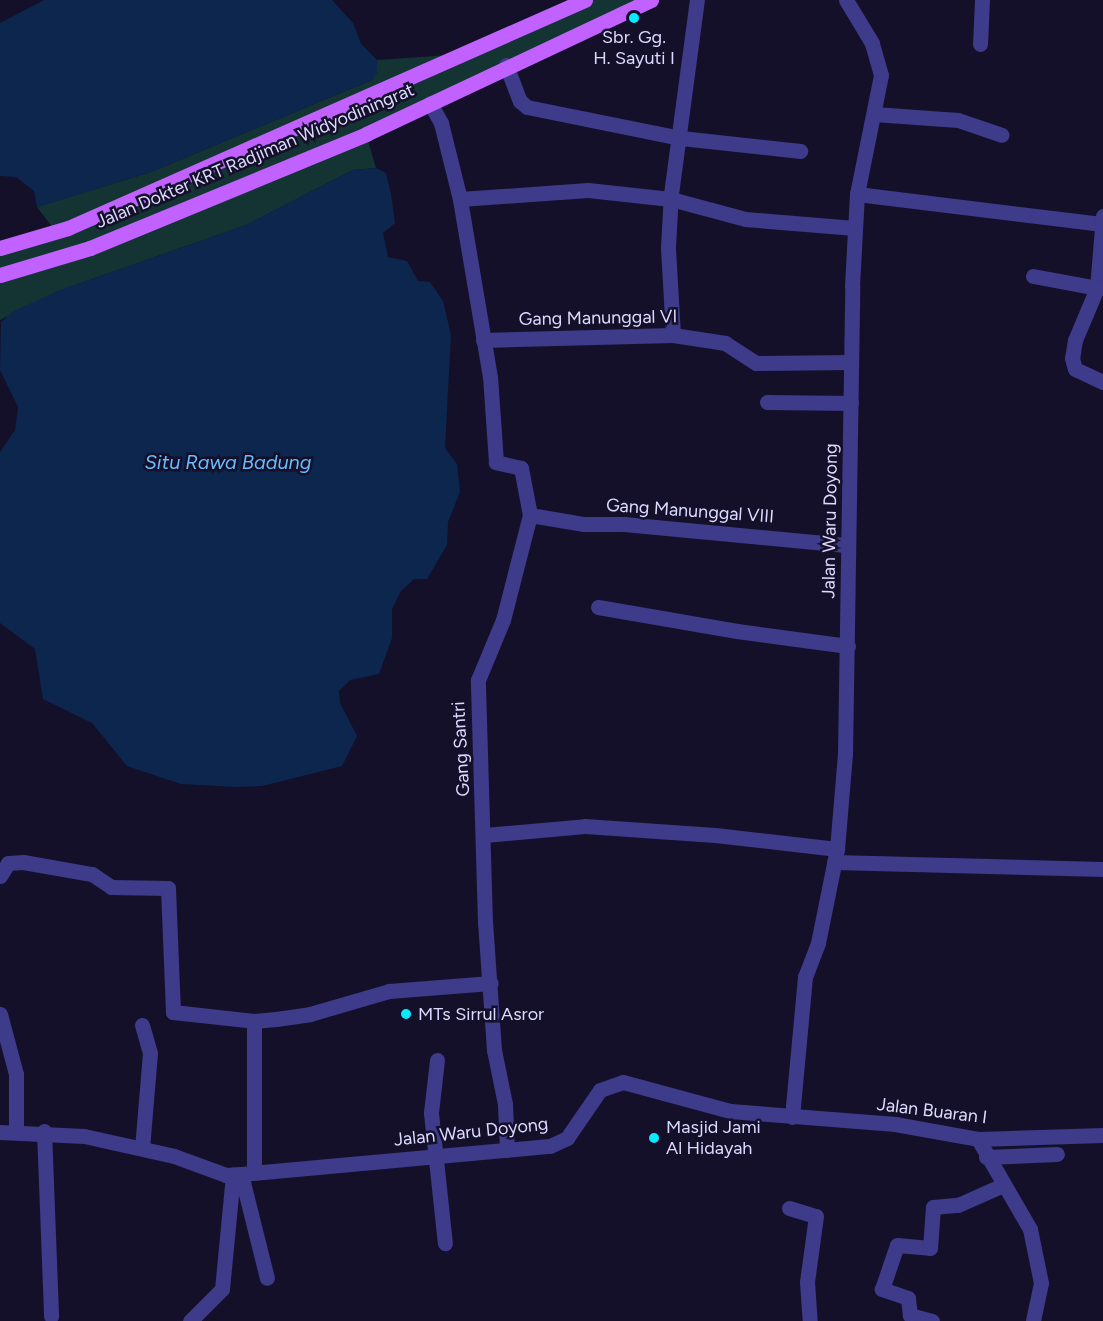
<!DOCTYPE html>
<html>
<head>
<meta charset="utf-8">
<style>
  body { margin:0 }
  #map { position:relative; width:1103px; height:1321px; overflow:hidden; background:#14102a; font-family:Figtree,sans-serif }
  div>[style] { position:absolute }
  .green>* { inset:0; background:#133433 }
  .water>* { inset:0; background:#0c264e }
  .minor>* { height:15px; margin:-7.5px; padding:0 7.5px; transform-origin:7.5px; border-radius:7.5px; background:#3d3b8a }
  .major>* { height:15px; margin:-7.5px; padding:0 7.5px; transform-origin:7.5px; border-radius:7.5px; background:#c161ff }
  .dots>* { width:16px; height:16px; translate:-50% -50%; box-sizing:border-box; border:3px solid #14102a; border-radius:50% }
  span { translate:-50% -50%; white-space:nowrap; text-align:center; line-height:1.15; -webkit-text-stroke:5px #14102a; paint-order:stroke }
  .poi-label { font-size:18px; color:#dddaff }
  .left { translate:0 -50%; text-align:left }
  .street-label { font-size:18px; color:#dddaff }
  .water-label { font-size:20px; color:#68bcff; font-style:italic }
</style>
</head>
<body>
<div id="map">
  <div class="green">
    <i style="clip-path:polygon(585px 0,651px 0,366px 134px,376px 168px,353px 170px,246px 225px,58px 291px,0 320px,0 248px,56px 232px,37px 207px,151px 172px,372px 80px,377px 72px,377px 60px,464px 54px)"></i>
  </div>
  <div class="water">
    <i style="clip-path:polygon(44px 0,332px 0,353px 23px,361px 44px,377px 60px,377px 72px,372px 80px,151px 172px,37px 207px,34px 191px,16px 177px,0 176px,0 23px)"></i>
    <i style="clip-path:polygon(376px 168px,386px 173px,391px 194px,395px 223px,383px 233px,388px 257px,407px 261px,418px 281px,430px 282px,443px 301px,451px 335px,445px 448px,457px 464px,460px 492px,448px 522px,447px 545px,427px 579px,414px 579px,401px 591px,392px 609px,392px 638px,379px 674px,350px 680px,339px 691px,340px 703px,357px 736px,342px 766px,262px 786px,235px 787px,181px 784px,127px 766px,92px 723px,43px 699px,35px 649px,0 623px,0 452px,15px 430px,18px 407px,0 370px,1px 322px,14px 311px,58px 291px,246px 225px,353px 170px)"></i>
  </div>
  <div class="minor">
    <i style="left:980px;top:44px;width:44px;rotate:-87.4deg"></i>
    <i style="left:506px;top:65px;width:39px;rotate:69deg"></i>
    <i style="left:520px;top:101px;width:9px;rotate:41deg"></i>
    <i style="left:527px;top:107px;width:157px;rotate:11.4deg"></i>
    <i style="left:681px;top:138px;width:120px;rotate:6.2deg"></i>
    <i style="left:430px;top:103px;width:23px;rotate:61deg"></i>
    <i style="left:441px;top:123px;width:78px;rotate:76deg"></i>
    <i style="left:874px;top:114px;width:84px;rotate:4.1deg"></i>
    <i style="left:958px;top:120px;width:46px;rotate:18.8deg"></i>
    <i style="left:857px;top:194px;width:247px;rotate:7deg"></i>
    <i style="left:1103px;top:216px;width:72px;rotate:94.8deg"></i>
    <i style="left:1097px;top:288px;width:6px"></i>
    <i style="left:1033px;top:276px;width:65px;rotate:10.6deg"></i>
    <i style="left:1097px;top:288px;width:56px;rotate:112.9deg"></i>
    <i style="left:1075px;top:340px;width:18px;rotate:99deg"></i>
    <i style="left:1072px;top:358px;width:11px;rotate:75deg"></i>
    <i style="left:1075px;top:369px;width:31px;rotate:25deg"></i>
    <i style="left:673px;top:335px;width:88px;rotate:-93.3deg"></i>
    <i style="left:668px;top:247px;width:53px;rotate:-86.8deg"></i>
    <i style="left:671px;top:194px;width:196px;rotate:-82.4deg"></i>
    <i style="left:483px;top:340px;width:190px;rotate:-1.5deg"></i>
    <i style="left:673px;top:335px;width:53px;rotate:8.7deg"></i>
    <i style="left:725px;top:343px;width:37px;rotate:33deg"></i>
    <i style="left:756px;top:363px;width:95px;rotate:-0.6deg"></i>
    <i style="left:767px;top:402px;width:84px;rotate:0.7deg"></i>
    <i style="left:530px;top:515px;width:55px;rotate:9.5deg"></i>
    <i style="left:584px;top:524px;width:40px"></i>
    <i style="left:624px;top:524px;width:225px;rotate:5.4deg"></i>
    <i style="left:598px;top:607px;width:141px;rotate:9.8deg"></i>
    <i style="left:737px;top:631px;width:112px;rotate:7.7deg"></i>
    <i style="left:485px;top:835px;width:100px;rotate:-5.1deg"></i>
    <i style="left:585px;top:826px;width:130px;rotate:4deg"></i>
    <i style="left:715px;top:835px;width:123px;rotate:6.5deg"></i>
    <i style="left:834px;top:862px;width:269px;rotate:1.5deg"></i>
    <i style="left:0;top:876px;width:15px;rotate:-58deg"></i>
    <i style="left:8px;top:863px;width:15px;rotate:-4deg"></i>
    <i style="left:23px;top:862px;width:70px;rotate:9.9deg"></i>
    <i style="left:92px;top:874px;width:23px;rotate:34deg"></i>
    <i style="left:111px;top:887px;width:57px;rotate:1deg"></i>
    <i style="left:168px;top:888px;width:124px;rotate:87.7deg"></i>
    <i style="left:173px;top:1012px;width:81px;rotate:6.3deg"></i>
    <i style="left:254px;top:1021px;width:22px;rotate:-5deg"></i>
    <i style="left:276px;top:1019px;width:34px;rotate:-8deg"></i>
    <i style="left:310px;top:1014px;width:82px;rotate:-16.2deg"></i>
    <i style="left:389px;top:991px;width:102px;rotate:-4.5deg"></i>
    <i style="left:0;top:1014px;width:62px;rotate:75.1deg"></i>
    <i style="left:16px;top:1074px;width:57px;rotate:90deg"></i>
    <i style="left:254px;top:1021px;width:152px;rotate:90deg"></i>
    <i style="left:142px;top:1025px;width:29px;rotate:74deg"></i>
    <i style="left:150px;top:1053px;width:95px;rotate:94.8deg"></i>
    <i style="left:437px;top:1060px;width:53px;rotate:96.5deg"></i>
    <i style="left:431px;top:1113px;width:131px;rotate:83.9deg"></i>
    <i style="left:792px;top:1117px;width:141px;rotate:-84.7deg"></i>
    <i style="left:805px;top:977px;width:36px;rotate:-69deg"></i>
    <i style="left:818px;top:943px;width:96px;rotate:-78.6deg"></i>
    <i style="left:837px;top:849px;width:95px;rotate:-85.2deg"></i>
    <i style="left:845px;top:754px;width:468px;rotate:-89.1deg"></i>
    <i style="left:852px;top:286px;width:92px;rotate:-86.9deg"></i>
    <i style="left:857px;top:194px;width:121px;rotate:-78.6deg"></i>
    <i style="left:881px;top:75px;width:33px;rotate:-106deg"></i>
    <i style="left:872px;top:43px;width:50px;rotate:-121.2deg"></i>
    <i style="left:44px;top:1131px;width:185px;rotate:87.8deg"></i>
    <i style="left:0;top:1132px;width:84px;rotate:2.7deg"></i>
    <i style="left:84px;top:1136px;width:92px;rotate:12.5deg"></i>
    <i style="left:174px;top:1156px;width:55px;rotate:20.1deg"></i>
    <i style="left:226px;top:1175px;width:15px;rotate:-4deg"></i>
    <i style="left:241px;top:1174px;width:310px;rotate:-5.2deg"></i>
    <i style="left:550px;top:1146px;width:19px;rotate:-25deg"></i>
    <i style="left:567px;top:1138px;width:58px;rotate:-55.5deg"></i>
    <i style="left:600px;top:1090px;width:24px;rotate:-19deg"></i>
    <i style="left:623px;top:1082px;width:111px;rotate:15.2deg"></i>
    <i style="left:730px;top:1111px;width:166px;rotate:4.5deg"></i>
    <i style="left:895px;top:1124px;width:84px;rotate:10.2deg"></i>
    <i style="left:978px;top:1139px;width:125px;rotate:-1.8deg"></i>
    <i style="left:978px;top:1139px;width:104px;rotate:60deg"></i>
    <i style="left:1030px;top:1229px;width:55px;rotate:78.5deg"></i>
    <i style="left:1041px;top:1283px;width:39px;rotate:102deg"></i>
    <i style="left:507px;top:1150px;width:46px;rotate:-92.5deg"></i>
    <i style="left:505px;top:1104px;width:55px;rotate:-101.5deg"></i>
    <i style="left:494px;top:1050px;width:128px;rotate:-94deg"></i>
    <i style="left:485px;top:922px;width:242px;rotate:-91.7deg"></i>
    <i style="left:478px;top:680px;width:65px;rotate:-67.4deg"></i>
    <i style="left:503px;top:620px;width:108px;rotate:-75.6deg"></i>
    <i style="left:530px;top:515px;width:48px;rotate:-100.8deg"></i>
    <i style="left:521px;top:468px;width:26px;rotate:-167deg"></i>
    <i style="left:496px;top:462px;width:85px;rotate:-94deg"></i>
    <i style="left:490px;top:377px;width:181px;rotate:-99.6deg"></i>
    <i style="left:460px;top:199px;width:128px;rotate:-4deg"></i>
    <i style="left:588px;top:190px;width:83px;rotate:6.2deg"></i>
    <i style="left:671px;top:199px;width:77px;rotate:15.1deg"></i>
    <i style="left:745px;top:219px;width:110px;rotate:4.7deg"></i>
    <i style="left:986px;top:1157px;width:71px;rotate:-2.4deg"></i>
    <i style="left:241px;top:1174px;width:107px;rotate:76deg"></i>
    <i style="left:789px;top:1208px;width:28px;rotate:17deg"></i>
    <i style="left:816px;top:1216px;width:67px;rotate:97.8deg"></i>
    <i style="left:807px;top:1282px;width:39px;rotate:86deg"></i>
    <i style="left:190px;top:1321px;width:45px;rotate:-45deg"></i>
    <i style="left:222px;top:1289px;width:115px;rotate:-84.5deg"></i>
    <i style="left:932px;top:1321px;width:23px;rotate:-165deg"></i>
    <i style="left:910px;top:1315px;width:17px;rotate:-97deg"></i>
    <i style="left:908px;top:1298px;width:28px;rotate:-161deg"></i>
    <i style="left:882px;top:1289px;width:46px;rotate:-71.2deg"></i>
    <i style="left:897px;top:1245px;width:33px;rotate:5deg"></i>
    <i style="left:930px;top:1248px;width:41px;rotate:-85.8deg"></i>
    <i style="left:933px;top:1207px;width:25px;rotate:-5deg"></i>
    <i style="left:958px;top:1205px;width:49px;rotate:-24deg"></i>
  </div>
  <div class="major">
    <i style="left:0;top:248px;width:71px;rotate:-16.4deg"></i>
    <i style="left:68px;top:228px;width:565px;rotate:-23.8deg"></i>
    <i style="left:0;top:275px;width:94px;rotate:-16.7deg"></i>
    <i style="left:90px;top:248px;width:299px;rotate:-22.4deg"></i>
    <i style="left:366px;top:134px;width:315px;rotate:-25.2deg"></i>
  </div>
  <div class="dots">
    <i style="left:634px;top:18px;background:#06ebff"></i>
    <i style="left:406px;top:1014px;background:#06ebff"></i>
    <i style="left:654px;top:1138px;background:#06ebff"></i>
  </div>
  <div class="poi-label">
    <span style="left:634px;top:48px">Sbr. Gg.<br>H. Sayuti I</span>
    <span class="left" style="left:418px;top:1014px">MTs Sirrul Asror</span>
    <span class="left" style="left:666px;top:1138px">Masjid Jami<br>Al Hidayah</span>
  </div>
  <div class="street-label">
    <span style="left:255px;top:156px;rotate:-23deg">Jalan Dokter KRT Radjiman Widyodiningrat</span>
    <span style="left:598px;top:318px;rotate:-1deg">Gang Manunggal VI</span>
    <span style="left:690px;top:511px;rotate:4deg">Gang Manunggal VIII</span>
    <span style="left:830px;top:521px;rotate:-89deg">Jalan Waru Doyong</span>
    <span style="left:461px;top:749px;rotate:-93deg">Gang Santri</span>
    <span style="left:932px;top:1111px;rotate:7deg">Jalan Buaran I</span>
    <span style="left:471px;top:1132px;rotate:-6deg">Jalan Waru Doyong</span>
  </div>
  <div class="water-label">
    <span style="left:228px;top:462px">Situ Rawa Badung</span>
  </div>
</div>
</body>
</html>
